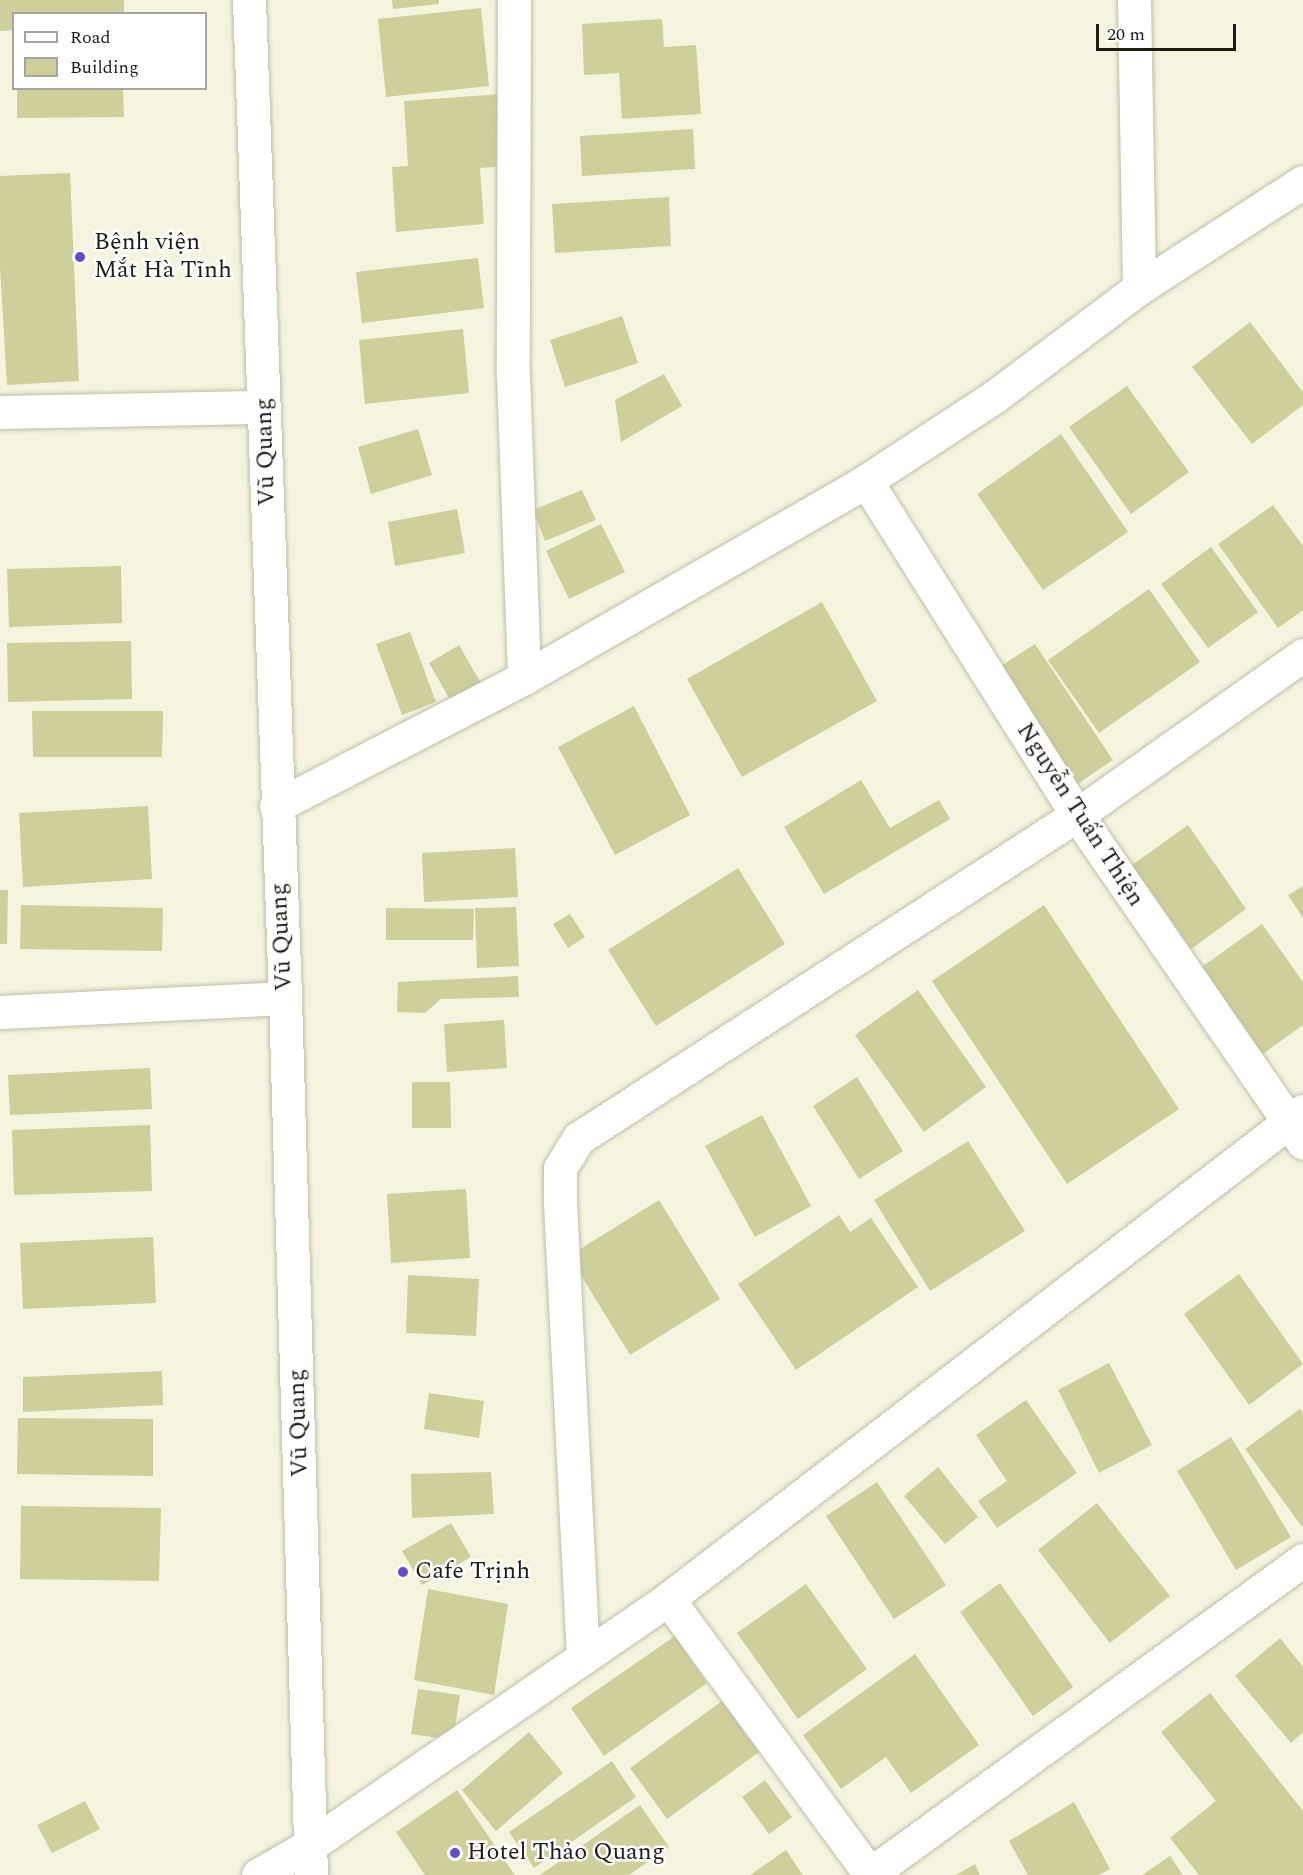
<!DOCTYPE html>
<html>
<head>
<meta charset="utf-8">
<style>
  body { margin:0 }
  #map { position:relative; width:1303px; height:1875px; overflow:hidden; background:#f5f5df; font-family:Spectral,serif }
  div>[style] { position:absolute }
  .building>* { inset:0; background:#cfcf9b }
  .roads { filter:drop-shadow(0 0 2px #bebea9) drop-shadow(0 0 2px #bebea9) }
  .minor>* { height:33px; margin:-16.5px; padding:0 16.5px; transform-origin:16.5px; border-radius:16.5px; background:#fff }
  .secondary>* { height:33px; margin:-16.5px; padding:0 16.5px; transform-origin:16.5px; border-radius:16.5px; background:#fff }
  .dots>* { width:16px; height:16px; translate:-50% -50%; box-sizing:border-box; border:3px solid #fff; border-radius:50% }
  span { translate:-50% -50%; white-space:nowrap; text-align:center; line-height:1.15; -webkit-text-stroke:5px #fff; paint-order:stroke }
  .poi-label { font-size:24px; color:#1d1c15 }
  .left { translate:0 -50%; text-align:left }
  .street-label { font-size:24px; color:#1d1c15 }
  .legend { position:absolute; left:12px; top:12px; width:195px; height:78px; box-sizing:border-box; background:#fff; border:2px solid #a5a4a1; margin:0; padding:8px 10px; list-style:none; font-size:18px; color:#1d1c15 }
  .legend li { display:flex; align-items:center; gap:12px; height:30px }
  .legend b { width:30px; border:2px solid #a5a4a1 }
  .scale { position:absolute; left:1096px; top:24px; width:140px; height:27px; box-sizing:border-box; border:3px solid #1d1c15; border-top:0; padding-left:8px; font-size:18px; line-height:21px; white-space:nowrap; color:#1d1c15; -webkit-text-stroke:4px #fff; paint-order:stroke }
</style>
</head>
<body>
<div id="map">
  <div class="building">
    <i style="clip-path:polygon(0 0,124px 0,124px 14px,14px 14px,14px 30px,0 31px)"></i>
    <i style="clip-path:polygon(392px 0,439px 0,439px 4px,393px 9px)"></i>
    <i style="clip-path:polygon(481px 8px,489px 86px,386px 97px,378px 19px)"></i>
    <i style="clip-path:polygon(662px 19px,664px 47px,696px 45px,701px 114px,622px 119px,619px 73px,584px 75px,582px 24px)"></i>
    <i style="clip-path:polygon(17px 88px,123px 88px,124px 117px,17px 118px)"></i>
    <i style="clip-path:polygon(501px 94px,506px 166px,480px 168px,484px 224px,396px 232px,392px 167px,408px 166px,404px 101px)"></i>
    <i style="clip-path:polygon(693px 129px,695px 169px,582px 176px,580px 136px)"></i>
    <i style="clip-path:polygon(70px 173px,79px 381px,7px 385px,0 268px,0 176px)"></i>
    <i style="clip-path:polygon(669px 197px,671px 246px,555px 253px,552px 204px)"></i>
    <i style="clip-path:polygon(478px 258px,484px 308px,362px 323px,356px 272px)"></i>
    <i style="clip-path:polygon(622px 316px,638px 363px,565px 387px,550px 340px)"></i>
    <i style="clip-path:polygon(1250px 322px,1303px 392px,1303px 405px,1252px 444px,1192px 367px)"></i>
    <i style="clip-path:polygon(463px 329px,469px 393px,365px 404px,359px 340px)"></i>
    <i style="clip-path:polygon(664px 374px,682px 406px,621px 442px,615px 400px)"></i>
    <i style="clip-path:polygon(1127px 386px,1189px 472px,1131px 514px,1069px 427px)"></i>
    <i style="clip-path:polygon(418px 429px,432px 475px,371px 494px,358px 447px)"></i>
    <i style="clip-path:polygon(1061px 434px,1128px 532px,1043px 590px,977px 494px)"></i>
    <i style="clip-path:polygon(582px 490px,596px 520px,545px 541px,533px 510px)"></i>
    <i style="clip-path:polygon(1273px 505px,1303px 546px,1303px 610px,1278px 628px,1218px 544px)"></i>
    <i style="clip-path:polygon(457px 509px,465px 553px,395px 566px,388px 522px)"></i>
    <i style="clip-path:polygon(601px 524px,625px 572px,569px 599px,546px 551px)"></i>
    <i style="clip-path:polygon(1211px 547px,1258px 612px,1208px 648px,1161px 584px)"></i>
    <i style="clip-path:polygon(121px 566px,122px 623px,9px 627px,7px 569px)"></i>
    <i style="clip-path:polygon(1149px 589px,1200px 662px,1099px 733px,1048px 660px)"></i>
    <i style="clip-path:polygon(822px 602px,877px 701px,742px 777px,687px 679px)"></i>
    <i style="clip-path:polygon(410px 632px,436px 702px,402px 715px,376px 644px)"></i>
    <i style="clip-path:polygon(131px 641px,132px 699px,8px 702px,7px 643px)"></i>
    <i style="clip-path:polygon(1035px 644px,1113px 760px,1073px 787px,995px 670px)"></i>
    <i style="clip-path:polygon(459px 645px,485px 690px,455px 708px,429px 663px)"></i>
    <i style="clip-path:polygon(634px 706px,690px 815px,615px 855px,558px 747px)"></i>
    <i style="clip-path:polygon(32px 711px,163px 711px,162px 757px,33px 757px)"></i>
    <i style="clip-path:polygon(861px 780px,890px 828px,939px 800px,950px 819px,824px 894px,784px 827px)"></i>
    <i style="clip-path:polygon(148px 806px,152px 879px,23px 887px,19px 813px)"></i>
    <i style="clip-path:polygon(1188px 825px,1246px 909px,1191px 949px,1132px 865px)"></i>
    <i style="clip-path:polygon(515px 848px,518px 897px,424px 902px,422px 853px)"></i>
    <i style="clip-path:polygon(738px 868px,785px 944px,656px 1026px,608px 950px)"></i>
    <i style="clip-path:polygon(1303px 886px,1303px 918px,1288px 895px)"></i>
    <i style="clip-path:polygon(0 890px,8px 890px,7px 944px,0 944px)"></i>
    <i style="clip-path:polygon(21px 905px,163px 908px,162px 951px,20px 949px)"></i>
    <i style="clip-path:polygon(1044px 905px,1179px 1109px,1067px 1184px,932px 981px)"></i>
    <i style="clip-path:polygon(516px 907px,519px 966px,477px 968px,475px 908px)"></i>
    <i style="clip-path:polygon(386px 908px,474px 909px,473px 940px,386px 940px)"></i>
    <i style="clip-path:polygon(570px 914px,585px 937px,568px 948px,553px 924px)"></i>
    <i style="clip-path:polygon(1262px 924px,1303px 982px,1303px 1025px,1260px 1056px,1199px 969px)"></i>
    <i style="clip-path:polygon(518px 976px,519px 997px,441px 999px,425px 1013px,397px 1012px,398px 982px)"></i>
    <i style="clip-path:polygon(918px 990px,986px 1087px,924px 1132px,855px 1035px)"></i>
    <i style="clip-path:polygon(504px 1020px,507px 1068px,447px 1072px,444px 1024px)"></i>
    <i style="clip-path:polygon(150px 1068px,152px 1109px,10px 1115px,8px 1075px)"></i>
    <i style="clip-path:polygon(857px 1077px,903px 1151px,859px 1179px,813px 1106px)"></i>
    <i style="clip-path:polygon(412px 1082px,450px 1082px,451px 1128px,412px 1128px)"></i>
    <i style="clip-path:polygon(762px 1115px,811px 1206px,755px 1237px,705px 1146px)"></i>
    <i style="clip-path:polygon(150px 1125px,152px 1191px,14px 1195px,12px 1130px)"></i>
    <i style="clip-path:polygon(968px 1141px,1025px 1231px,930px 1291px,874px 1200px)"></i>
    <i style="clip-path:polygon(466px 1189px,470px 1258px,391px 1263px,387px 1194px)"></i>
    <i style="clip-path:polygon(659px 1200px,720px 1299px,630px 1355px,569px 1256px)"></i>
    <i style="clip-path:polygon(839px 1215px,850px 1232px,871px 1218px,918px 1287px,796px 1370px,738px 1284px)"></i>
    <i style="clip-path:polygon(153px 1237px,156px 1303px,23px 1309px,20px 1243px)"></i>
    <i style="clip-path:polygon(1239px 1274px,1303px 1364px,1249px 1405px,1184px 1314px)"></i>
    <i style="clip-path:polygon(408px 1275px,479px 1279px,476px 1336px,406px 1333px)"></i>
    <i style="clip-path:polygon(1109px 1363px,1152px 1445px,1099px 1473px,1058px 1390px)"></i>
    <i style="clip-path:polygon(162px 1371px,163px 1405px,23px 1412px,23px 1377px)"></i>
    <i style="clip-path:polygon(429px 1393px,484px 1401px,479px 1438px,424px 1429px)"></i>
    <i style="clip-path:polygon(1026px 1400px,1077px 1473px,997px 1528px,978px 1501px,1007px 1481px,976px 1435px)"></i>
    <i style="clip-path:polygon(1300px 1409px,1303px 1413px,1303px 1528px,1245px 1449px)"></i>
    <i style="clip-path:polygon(18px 1418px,153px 1419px,153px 1476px,17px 1474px)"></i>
    <i style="clip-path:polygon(1231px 1437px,1291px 1537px,1236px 1570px,1177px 1471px)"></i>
    <i style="clip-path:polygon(938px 1467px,978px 1517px,945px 1544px,904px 1496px)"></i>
    <i style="clip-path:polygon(491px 1472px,494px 1514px,412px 1518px,411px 1474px)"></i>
    <i style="clip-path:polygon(877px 1482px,946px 1585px,894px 1619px,826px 1516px)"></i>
    <i style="clip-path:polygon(1097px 1503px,1170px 1596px,1110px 1643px,1038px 1550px)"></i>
    <i style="clip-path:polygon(21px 1506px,161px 1508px,159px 1581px,20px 1579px)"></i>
    <i style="clip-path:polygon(451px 1523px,471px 1557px,422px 1585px,402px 1551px)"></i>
    <i style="clip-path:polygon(1000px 1583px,1073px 1687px,1033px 1716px,960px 1612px)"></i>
    <i style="clip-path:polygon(806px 1584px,867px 1669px,798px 1719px,737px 1633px)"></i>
    <i style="clip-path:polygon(428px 1589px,508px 1604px,494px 1695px,414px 1680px)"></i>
    <i style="clip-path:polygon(675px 1636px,707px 1683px,604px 1756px,571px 1708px)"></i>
    <i style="clip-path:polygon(1280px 1638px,1303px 1667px,1303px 1732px,1291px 1743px,1235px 1676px)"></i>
    <i style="clip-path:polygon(915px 1654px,979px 1745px,911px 1793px,886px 1757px,841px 1789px,803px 1735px)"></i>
    <i style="clip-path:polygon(418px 1689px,460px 1695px,453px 1740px,411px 1734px)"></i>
    <i style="clip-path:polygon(1210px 1693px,1303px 1811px,1303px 1875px,1199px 1875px,1170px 1838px,1216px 1801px,1161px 1732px)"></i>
    <i style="clip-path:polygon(722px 1701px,759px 1752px,667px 1819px,630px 1768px)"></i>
    <i style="clip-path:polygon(529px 1732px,563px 1773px,496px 1831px,462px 1790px)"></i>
    <i style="clip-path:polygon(612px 1761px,636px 1797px,534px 1868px,509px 1832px)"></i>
    <i style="clip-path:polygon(765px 1780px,792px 1817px,769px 1834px,742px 1797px)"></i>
    <i style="clip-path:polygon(457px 1790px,515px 1875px,425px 1875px,396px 1832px)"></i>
    <i style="clip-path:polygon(85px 1801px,100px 1829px,52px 1853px,37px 1825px)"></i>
    <i style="clip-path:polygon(1074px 1802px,1110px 1869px,1099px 1875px,1028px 1875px,1009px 1841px)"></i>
    <i style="clip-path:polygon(640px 1805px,669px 1847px,629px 1875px,540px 1875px)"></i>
    <i style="clip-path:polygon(786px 1850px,803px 1875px,750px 1875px)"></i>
    <i style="clip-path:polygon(1170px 1856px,1183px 1875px,1142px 1875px)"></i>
    <i style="clip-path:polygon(975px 1864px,980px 1875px,956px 1875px)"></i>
  </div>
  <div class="roads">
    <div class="minor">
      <i style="left:514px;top:0;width:375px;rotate:90.2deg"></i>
      <i style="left:513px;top:375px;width:303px;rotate:87.9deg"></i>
      <i style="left:1134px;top:0;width:288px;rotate:89deg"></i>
      <i style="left:0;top:412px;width:264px;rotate:-1.1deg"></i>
      <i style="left:866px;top:481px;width:395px;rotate:57.7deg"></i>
      <i style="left:1077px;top:815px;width:398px;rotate:55.4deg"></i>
      <i style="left:276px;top:806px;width:279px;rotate:-27.3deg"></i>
      <i style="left:524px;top:678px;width:395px;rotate:-29.9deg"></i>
      <i style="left:866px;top:481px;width:153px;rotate:-33.3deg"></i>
      <i style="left:994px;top:397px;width:181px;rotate:-36.9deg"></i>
      <i style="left:1139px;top:288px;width:195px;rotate:-32.9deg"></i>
      <i style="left:0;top:1012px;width:285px;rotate:-2.8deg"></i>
      <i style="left:668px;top:1599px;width:343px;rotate:53.7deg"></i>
      <i style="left:583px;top:1657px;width:460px;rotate:-92.9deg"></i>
      <i style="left:560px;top:1198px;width:30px;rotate:-90deg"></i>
      <i style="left:560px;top:1168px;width:36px;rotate:-58deg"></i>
      <i style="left:579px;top:1138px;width:594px;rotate:-32.97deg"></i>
      <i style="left:1077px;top:815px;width:277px;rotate:-35.3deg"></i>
      <i style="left:312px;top:1844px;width:432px;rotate:-34.5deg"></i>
      <i style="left:668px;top:1599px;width:801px;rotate:-37.54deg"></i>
      <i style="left:870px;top:1874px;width:535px;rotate:-35.95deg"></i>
    </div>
    <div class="secondary">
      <i style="left:249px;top:0;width:999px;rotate:87.93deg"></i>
      <i style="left:285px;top:998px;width:877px;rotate:88.3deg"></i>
      <i style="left:258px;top:1875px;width:62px;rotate:-29.9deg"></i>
    </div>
  </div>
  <div class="dots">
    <i style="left:80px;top:257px;background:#644cc5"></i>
    <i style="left:403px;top:1572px;background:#644cc5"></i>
    <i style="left:455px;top:1853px;background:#644cc5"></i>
  </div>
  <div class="poi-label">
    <span class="left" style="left:94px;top:257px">Bệnh viện<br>Mắt Hà Tĩnh</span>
    <span class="left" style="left:415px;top:1572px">Cafe Trịnh</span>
    <span class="left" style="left:467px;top:1853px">Hotel Thảo Quang</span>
  </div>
  <div class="street-label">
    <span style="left:266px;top:452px;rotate:-92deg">Vũ Quang</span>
    <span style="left:1080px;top:815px;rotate:57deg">Nguyễn Tuấn Thiện</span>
    <span style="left:282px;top:937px;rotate:-93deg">Vũ Quang</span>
    <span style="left:299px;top:1423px;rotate:-92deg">Vũ Quang</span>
  </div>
  <ul class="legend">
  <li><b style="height:8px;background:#fff"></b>Road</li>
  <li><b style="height:16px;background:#cfcf9b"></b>Building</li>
  </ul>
  <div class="scale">20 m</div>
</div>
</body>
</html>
